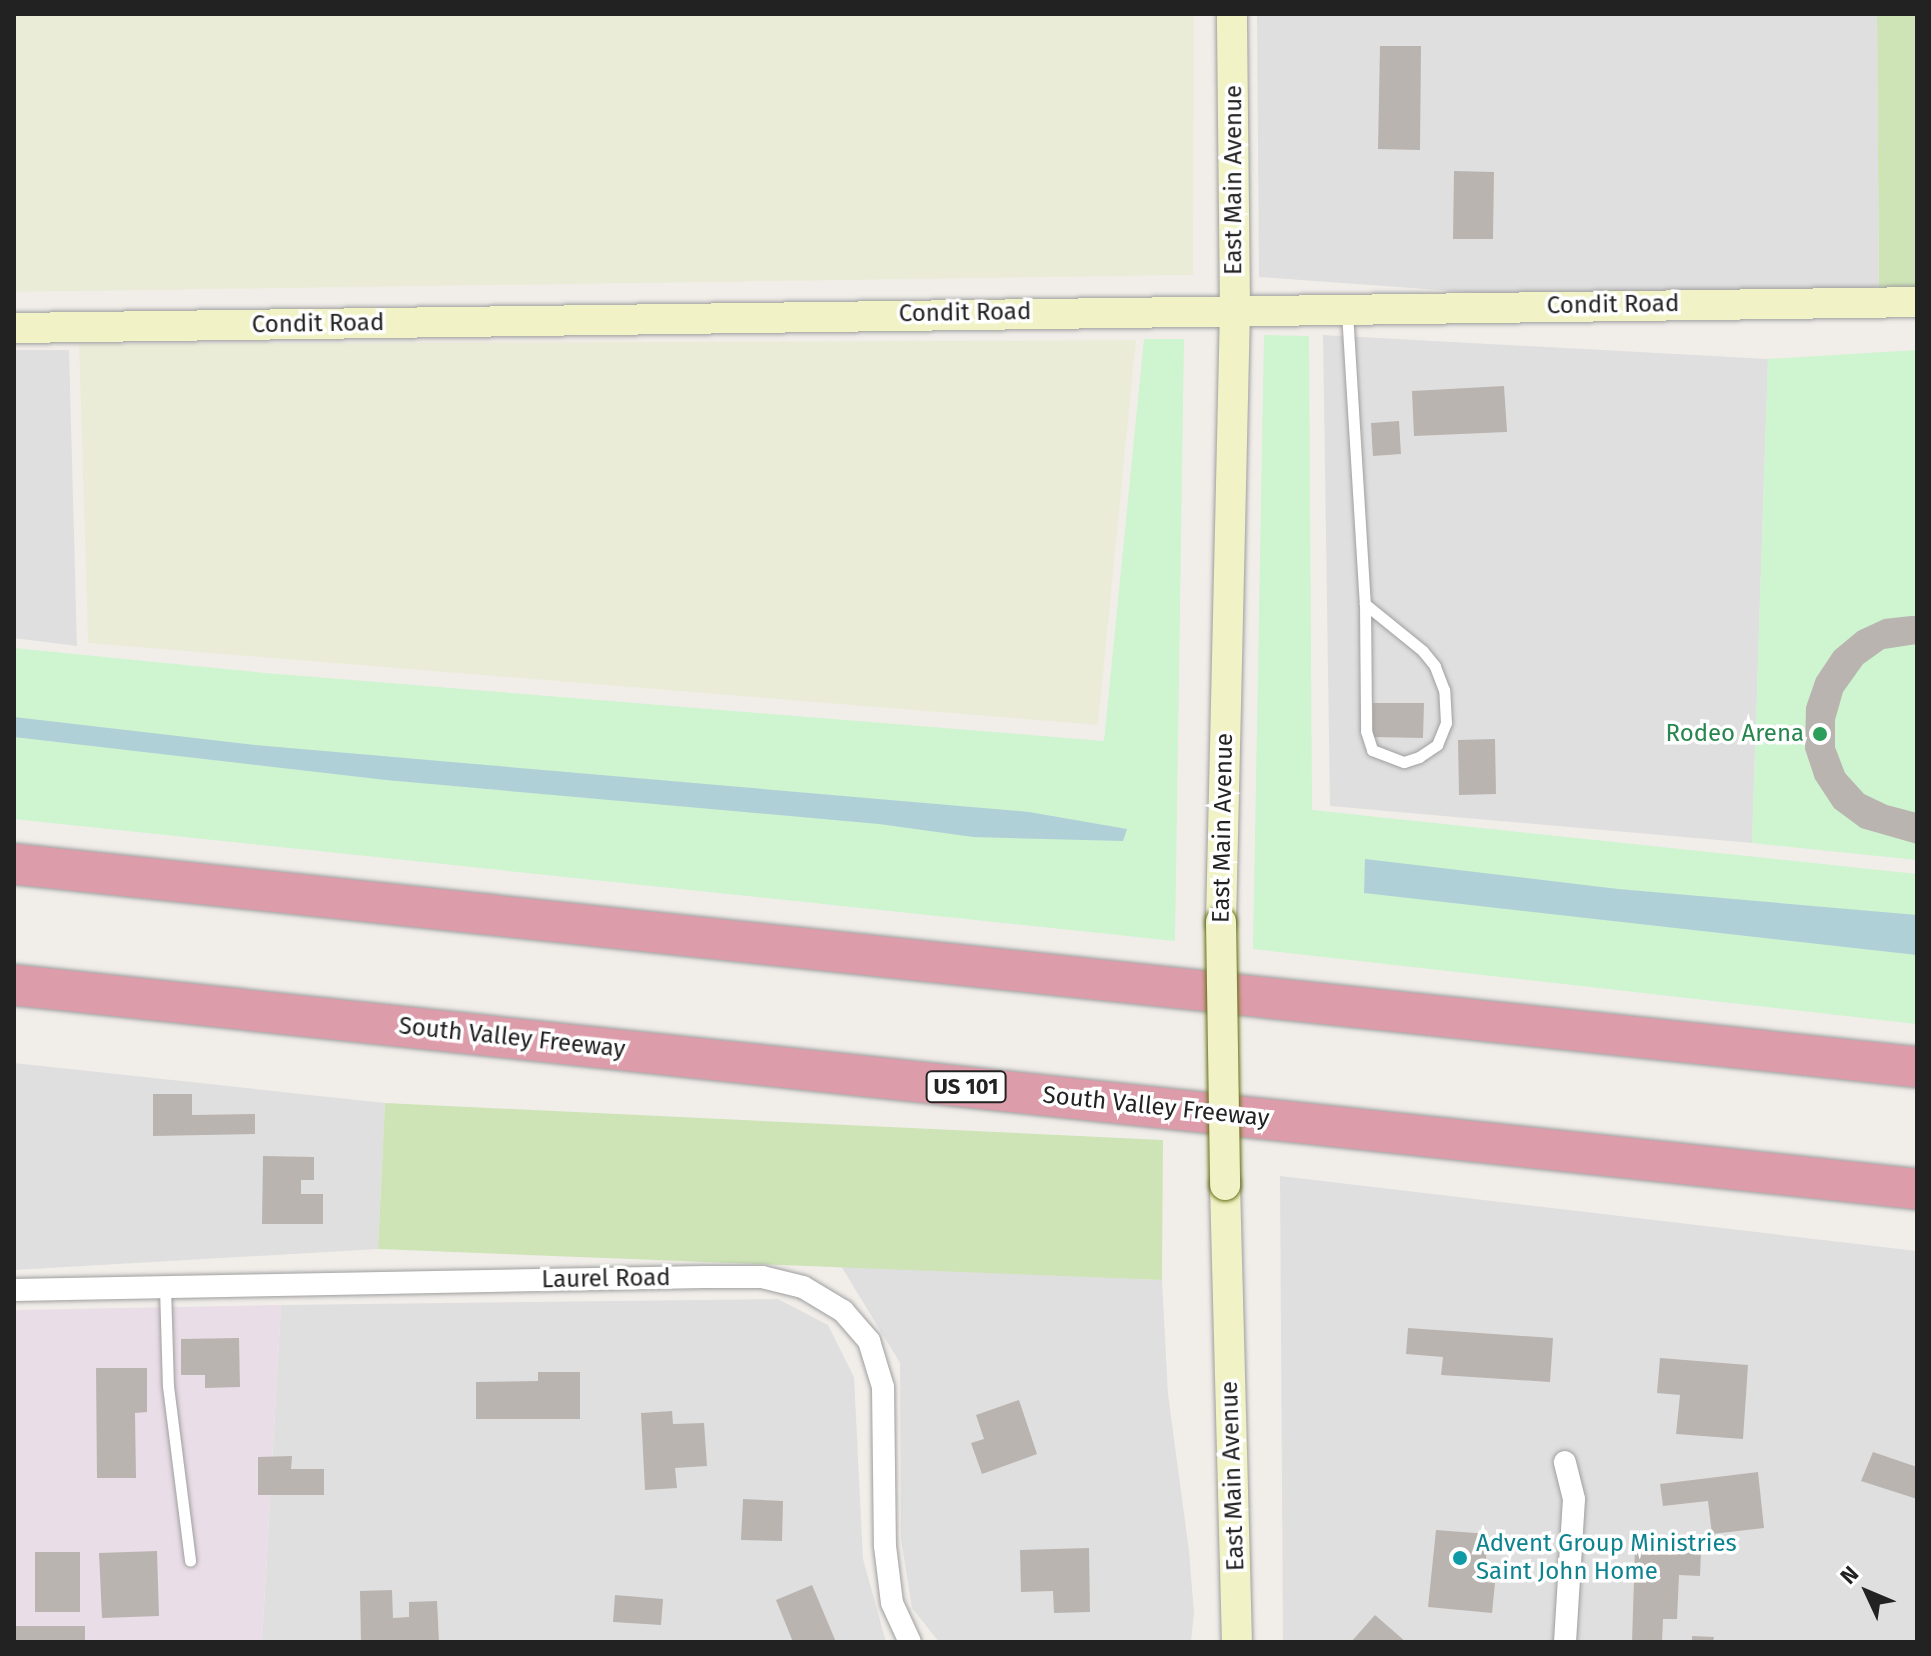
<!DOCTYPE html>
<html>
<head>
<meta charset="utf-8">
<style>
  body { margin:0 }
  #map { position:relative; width:1931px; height:1656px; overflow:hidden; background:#f1eeea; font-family:"Fira Sans",sans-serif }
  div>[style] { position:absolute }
  .residential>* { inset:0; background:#e0dfdf }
  .industrial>* { inset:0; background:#e9dde7 }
  .farmland>* { inset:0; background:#ebecd8 }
  .grass>* { inset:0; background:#cee4b7 }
  .park>* { inset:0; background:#cef4d0 }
  .water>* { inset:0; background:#b0d0d8 }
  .building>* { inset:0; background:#bab4b0 }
  .roads { filter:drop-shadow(0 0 2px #9f9f9f) drop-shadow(0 0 2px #9f9f9f) }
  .lane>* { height:11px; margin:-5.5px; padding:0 5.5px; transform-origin:5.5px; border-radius:5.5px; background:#fff }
  .street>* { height:22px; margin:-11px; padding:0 11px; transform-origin:11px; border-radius:11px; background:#fff }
  .secondary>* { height:30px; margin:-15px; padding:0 15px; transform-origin:15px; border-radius:15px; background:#f1f3c6 }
  .highway>* { height:40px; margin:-20px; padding:0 20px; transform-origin:20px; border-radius:20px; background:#dd9caa }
  .bridges { filter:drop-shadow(0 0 2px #666e14) drop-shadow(0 0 2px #666e14) }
  .secondary-bridge>* { height:30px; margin:-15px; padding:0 15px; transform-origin:15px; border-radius:15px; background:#f1f3c6 }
  .dots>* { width:22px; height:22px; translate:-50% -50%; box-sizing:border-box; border:4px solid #fff; border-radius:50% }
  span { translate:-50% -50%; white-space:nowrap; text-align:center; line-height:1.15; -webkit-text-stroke:7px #fff; paint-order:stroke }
  .shield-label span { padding:2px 6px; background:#fff; border:2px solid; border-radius:6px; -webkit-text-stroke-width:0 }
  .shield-label { font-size:22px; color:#222; font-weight:700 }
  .street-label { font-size:24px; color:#222 }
  .leisure-label { font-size:24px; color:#27864d }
  .right { translate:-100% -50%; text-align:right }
  .culture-label { font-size:24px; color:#0d838f }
  .left { translate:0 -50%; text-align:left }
  .frame { position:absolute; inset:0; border:16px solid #222; pointer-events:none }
  .north { position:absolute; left:1827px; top:1552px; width:80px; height:80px; -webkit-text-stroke:6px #fff; paint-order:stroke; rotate:314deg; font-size:22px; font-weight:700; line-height:32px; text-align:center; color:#222 }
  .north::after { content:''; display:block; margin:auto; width:28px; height:36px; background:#222; clip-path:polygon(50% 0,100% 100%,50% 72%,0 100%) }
</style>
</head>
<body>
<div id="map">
  <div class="residential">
    <i style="clip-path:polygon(1257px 14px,1877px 14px,1879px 298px,1579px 300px,1259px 277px)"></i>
    <i style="clip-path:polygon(1323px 335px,1768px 359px,1752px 843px,1330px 806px)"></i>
    <i style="clip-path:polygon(14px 350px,69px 350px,77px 646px,14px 638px)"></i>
    <i style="clip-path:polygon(14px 1063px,385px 1103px,378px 1249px,14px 1270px)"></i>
    <i style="clip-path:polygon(1280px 1176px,1917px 1251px,1917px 1642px,1283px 1642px)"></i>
    <i style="clip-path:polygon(841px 1266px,1162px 1280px,1168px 1394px,1189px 1551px,1194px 1613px,1191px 1642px,939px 1642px,912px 1608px,901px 1539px,900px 1363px)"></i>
    <i style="clip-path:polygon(778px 1299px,828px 1325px,854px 1377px,863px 1559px,886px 1642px,262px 1642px,281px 1305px)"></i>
  </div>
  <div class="industrial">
    <i style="clip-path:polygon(281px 1305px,262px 1642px,14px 1642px,14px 1310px)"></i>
  </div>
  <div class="farmland">
    <i style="clip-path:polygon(14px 14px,1194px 14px,1193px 275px,14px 292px)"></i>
    <i style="clip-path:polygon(1136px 340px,1098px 725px,88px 643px,79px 344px)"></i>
  </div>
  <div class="grass">
    <i style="clip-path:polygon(1877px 14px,1917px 14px,1917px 298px,1879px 298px)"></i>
    <i style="clip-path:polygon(385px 1103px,1163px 1140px,1162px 1280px,378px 1249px)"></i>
  </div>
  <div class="park">
    <i style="clip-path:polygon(1264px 335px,1309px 336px,1312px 810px,1917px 874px,1917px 1024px,1253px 949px)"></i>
    <i style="clip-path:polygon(1144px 339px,1184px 339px,1175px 941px,14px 819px,14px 648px,265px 673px,1104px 741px)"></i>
    <i style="clip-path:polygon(1917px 350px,1917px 860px,1752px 843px,1768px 359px)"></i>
  </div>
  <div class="water">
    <i style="clip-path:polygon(14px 717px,255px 745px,1029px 812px,1127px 829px,1123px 841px,973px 837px,879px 824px,386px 780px,14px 737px)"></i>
    <i style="clip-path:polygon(1365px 859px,1618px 889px,1917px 915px,1917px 955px,1364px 893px)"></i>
  </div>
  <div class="building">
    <i style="clip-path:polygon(1380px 46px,1421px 46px,1420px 150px,1378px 149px)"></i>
    <i style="clip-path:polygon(1454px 171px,1494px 172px,1493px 239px,1453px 239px)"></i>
    <i style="clip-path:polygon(1504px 386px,1507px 432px,1414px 436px,1412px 391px)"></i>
    <i style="clip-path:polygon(1399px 421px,1401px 454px,1373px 456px,1371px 423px)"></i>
    <i style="clip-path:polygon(1911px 616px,1917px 616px,1917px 644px,1884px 649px,1863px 664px,1843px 692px,1835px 720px,1835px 747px,1845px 773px,1864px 794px,1887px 805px,1917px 813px,1917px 844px,1861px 828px,1834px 808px,1815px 779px,1805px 749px,1806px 707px,1816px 678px,1834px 651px,1858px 631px,1884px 619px)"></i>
    <i style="clip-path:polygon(1373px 703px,1424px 703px,1423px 738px,1373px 737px)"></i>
    <i style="clip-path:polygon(1495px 739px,1496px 794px,1459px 795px,1458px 740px)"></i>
    <i style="clip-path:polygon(153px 1094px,192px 1094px,192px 1115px,255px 1114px,255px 1134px,153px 1136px)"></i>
    <i style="clip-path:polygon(263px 1156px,314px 1157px,314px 1180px,301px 1180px,301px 1194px,323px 1194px,323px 1224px,262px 1224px)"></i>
    <i style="clip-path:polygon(1408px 1328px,1553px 1338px,1550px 1382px,1441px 1375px,1443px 1357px,1406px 1354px)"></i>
    <i style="clip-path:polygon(239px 1338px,240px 1387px,205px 1388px,205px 1375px,181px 1375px,181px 1339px)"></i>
    <i style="clip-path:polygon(1660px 1358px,1748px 1365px,1743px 1439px,1676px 1434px,1680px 1395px,1657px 1393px)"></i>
    <i style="clip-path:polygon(96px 1368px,147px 1368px,147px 1412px,135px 1413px,136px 1478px,97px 1478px)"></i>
    <i style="clip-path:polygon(538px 1372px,580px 1372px,580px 1419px,476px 1419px,476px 1382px,538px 1381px)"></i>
    <i style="clip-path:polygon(1019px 1400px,1037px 1454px,982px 1474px,971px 1443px,984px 1439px,976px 1415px)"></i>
    <i style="clip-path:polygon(672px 1411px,673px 1424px,704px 1423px,707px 1466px,675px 1468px,677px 1488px,645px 1490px,641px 1413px)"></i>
    <i style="clip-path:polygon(1873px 1452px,1917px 1467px,1917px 1499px,1861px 1481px)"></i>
    <i style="clip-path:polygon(292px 1456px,291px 1469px,324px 1469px,324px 1495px,258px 1495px,258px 1457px)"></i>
    <i style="clip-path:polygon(1758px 1472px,1764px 1528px,1712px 1534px,1708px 1501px,1663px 1506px,1660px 1484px)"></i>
    <i style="clip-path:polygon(743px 1499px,783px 1501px,782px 1541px,741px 1540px)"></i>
    <i style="clip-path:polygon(1436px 1530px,1488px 1534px,1484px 1582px,1495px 1583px,1492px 1613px,1428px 1607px)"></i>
    <i style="clip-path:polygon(1089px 1548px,1090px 1612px,1054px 1613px,1053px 1591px,1021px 1592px,1020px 1550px)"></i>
    <i style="clip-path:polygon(1635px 1548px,1701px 1551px,1700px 1576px,1679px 1575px,1677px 1619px,1663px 1619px,1662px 1642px,1632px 1642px)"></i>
    <i style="clip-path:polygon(157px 1551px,159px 1616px,102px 1618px,99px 1553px)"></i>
    <i style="clip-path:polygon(35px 1552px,80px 1552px,80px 1612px,35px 1612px)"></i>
    <i style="clip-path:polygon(812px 1585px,836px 1642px,793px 1642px,776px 1600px)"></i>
    <i style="clip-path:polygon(392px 1590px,393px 1618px,409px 1617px,409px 1602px,437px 1601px,439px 1642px,361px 1642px,360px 1591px)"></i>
    <i style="clip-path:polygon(615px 1595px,663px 1599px,661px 1625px,613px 1622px)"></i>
    <i style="clip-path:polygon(1375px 1615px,1406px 1642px,1351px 1642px)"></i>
    <i style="clip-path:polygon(14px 1626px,85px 1626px,85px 1642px,14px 1642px)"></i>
    <i style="clip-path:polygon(1692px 1636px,1714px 1637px,1713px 1642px,1692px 1642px)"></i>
  </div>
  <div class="roads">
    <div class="lane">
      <i style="left:1347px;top:312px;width:293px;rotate:86.5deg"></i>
      <i style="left:1365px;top:604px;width:127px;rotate:89.5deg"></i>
      <i style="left:1366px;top:731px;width:20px;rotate:72deg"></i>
      <i style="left:1372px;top:750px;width:34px;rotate:21deg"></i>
      <i style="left:1404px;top:762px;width:16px;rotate:-18deg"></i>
      <i style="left:1419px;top:757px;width:22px;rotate:-34deg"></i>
      <i style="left:1437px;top:745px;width:24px;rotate:-68deg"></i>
      <i style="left:1446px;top:723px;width:33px;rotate:-93deg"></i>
      <i style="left:1444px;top:690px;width:26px;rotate:-111deg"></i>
      <i style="left:1435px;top:666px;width:19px;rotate:-129deg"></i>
      <i style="left:1423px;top:651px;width:75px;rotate:-141deg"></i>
      <i style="left:165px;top:1287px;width:99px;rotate:88.3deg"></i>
      <i style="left:168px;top:1386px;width:176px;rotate:82.8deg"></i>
    </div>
    <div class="street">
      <i style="left:14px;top:1290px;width:691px;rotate:-1.08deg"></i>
      <i style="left:705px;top:1277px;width:57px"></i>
      <i style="left:762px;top:1277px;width:42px;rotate:13.7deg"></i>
      <i style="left:803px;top:1287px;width:47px;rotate:31deg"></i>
      <i style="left:843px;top:1311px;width:40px;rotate:49deg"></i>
      <i style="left:869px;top:1341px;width:48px;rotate:73.1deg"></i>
      <i style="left:883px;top:1387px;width:159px;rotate:89.3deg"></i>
      <i style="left:885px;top:1546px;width:57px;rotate:83deg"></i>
      <i style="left:892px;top:1603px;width:43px;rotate:65.2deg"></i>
      <i style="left:1565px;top:1642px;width:143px;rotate:-86.4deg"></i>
      <i style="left:1574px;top:1499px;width:38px;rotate:-104deg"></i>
    </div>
    <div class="secondary">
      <i style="left:14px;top:328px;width:1903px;rotate:-0.78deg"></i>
      <i style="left:1221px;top:922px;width:613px;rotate:-88.69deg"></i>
      <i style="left:1235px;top:309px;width:295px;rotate:-90.6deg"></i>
      <i style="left:1225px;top:1185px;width:457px;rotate:88.5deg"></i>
    </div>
    <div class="highway">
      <i style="left:14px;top:864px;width:1914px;rotate:6.09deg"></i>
      <i style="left:14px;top:985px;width:1914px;rotate:6.12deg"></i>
    </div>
  </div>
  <div class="bridges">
    <div class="secondary-bridge">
      <i style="left:1221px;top:922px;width:263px;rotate:89.1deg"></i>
    </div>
  </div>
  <div class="dots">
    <i style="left:1820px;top:734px;background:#2e9e5b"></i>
    <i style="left:1460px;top:1558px;background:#0f9aa8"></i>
  </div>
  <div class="shield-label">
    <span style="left:966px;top:1087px">US 101</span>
  </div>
  <div class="street-label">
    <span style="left:1234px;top:180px;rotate:-90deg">East Main Avenue</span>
    <span style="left:1613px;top:305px;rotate:-1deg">Condit Road</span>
    <span style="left:965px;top:313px;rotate:-1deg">Condit Road</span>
    <span style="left:318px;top:324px;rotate:-1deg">Condit Road</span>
    <span style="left:1223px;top:828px;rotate:-89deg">East Main Avenue</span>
    <span style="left:512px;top:1038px;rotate:6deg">South Valley Freeway</span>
    <span style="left:1156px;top:1107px;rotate:6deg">South Valley Freeway</span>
    <span style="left:606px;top:1279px;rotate:-1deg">Laurel Road</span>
    <span style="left:1233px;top:1476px;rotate:-92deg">East Main Avenue</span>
  </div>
  <div class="leisure-label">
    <span class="right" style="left:1804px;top:734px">Rodeo Arena</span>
  </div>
  <div class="culture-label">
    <span class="left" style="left:1476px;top:1558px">Advent Group Ministries<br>Saint John Home</span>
  </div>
  <div class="frame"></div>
  <div class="north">N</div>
</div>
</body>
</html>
